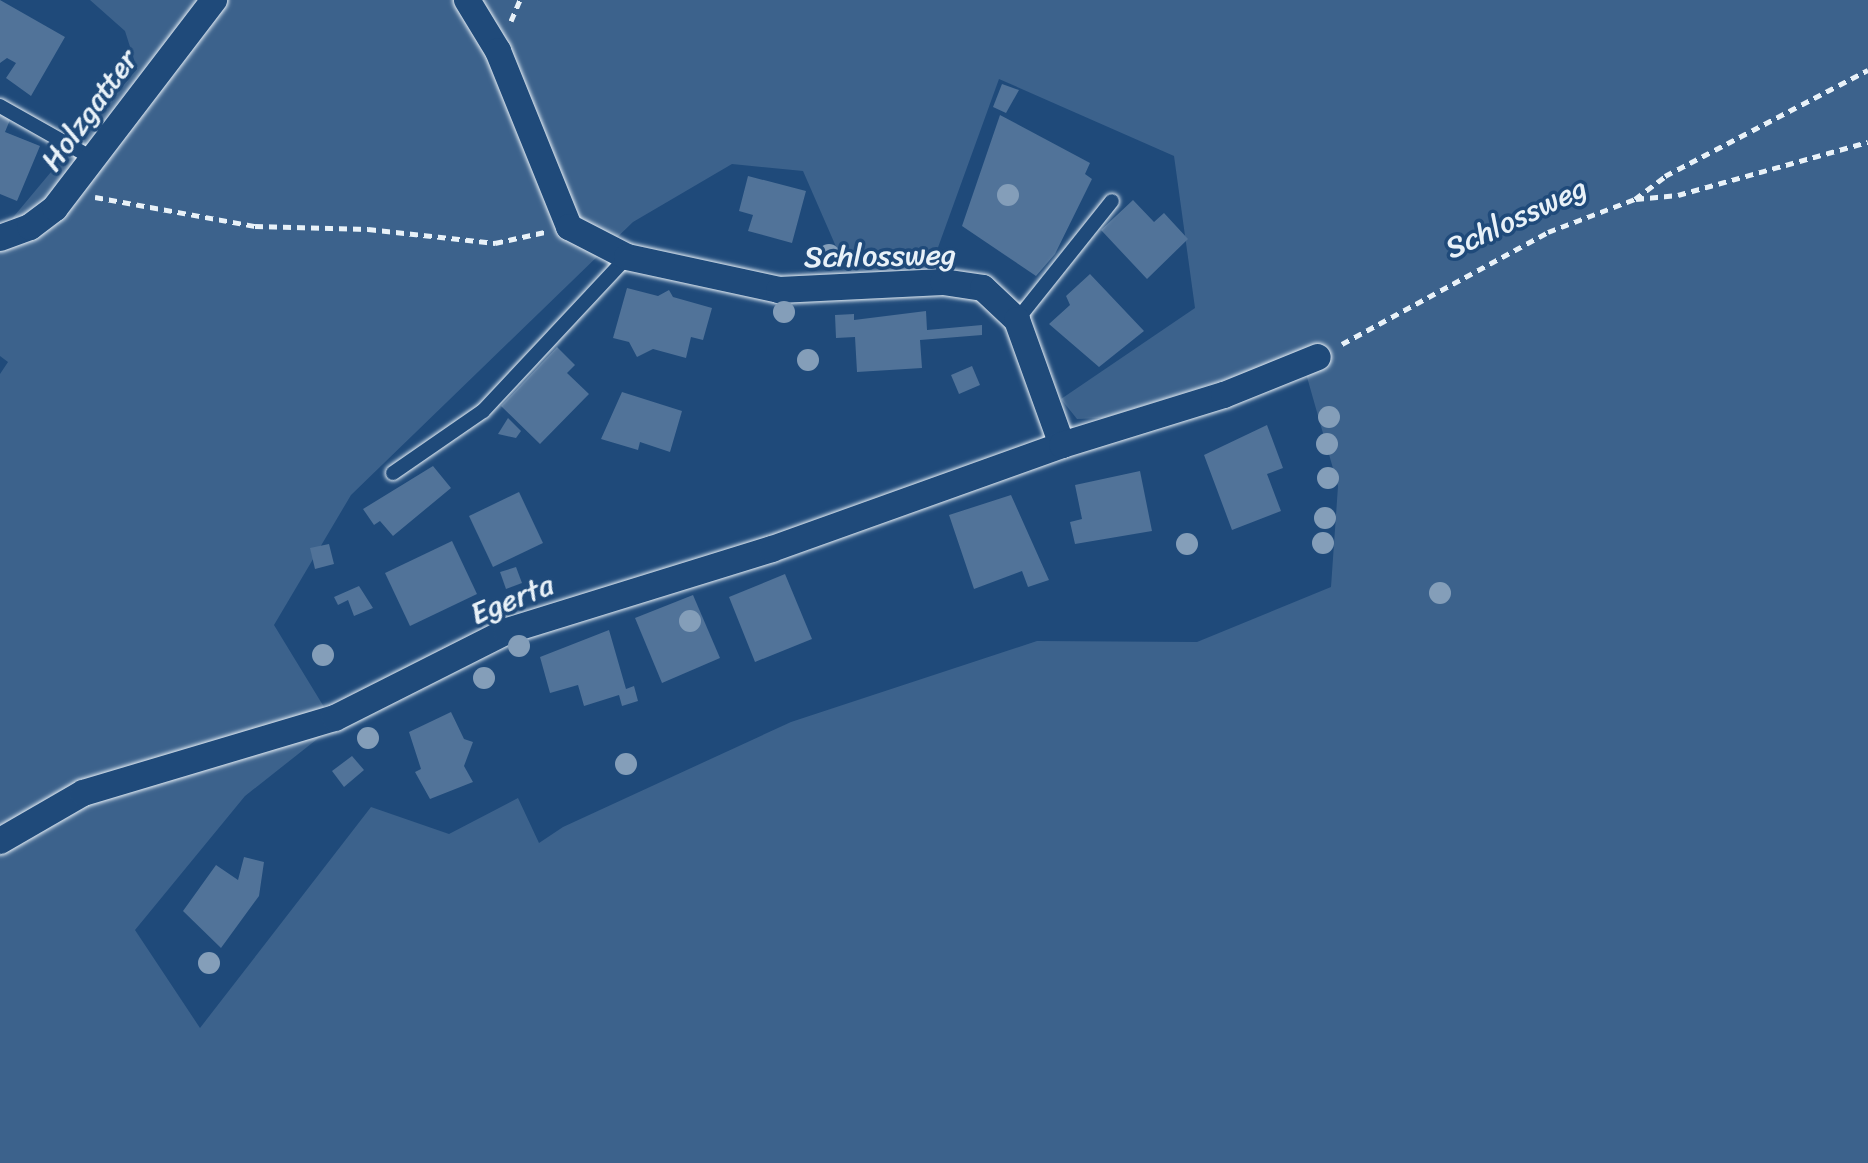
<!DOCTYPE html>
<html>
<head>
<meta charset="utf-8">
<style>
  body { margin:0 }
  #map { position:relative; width:1868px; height:1163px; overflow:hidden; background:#1f4a7a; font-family:Sriracha,sans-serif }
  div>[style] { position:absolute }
  .green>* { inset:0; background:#3c628c }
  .building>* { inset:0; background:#517399 }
  .path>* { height:5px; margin-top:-2.5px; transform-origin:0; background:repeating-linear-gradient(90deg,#e8f1f8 0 8px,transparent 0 14px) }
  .roads { filter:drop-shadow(0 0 2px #e8f1f8) drop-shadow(0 0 2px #e8f1f8) }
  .service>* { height:14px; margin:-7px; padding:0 7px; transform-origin:7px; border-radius:7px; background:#1f4a7a }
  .minor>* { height:26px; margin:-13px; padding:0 13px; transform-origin:13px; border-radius:13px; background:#1f4a7a }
  .trees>* { width:22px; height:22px; margin:-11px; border-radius:50%; background:#849eb9 }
  span { translate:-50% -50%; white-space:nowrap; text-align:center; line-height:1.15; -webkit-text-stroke:7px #1f4a7a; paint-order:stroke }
  .street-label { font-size:30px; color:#e8f1f8 }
</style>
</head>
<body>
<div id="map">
  <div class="green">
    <i style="clip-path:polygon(evenodd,90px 0,1868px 0,1868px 1163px,0 1163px,0 374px,8px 362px,0 356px,0 233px,137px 69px,125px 31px,90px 0,999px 79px,1174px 156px,1195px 308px,1061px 399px,1077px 419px,1103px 418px,1301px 356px,1338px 486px,1331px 587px,1197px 642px,1037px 641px,791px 722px,563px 827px,539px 843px,518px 798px,449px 834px,371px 807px,200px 1028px,135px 930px,245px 796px,335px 725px,274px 625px,351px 495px,633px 222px,732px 164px,803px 171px,844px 265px,932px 264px,999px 79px)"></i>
  </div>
  <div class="building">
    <i style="clip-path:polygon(0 0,65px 37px,31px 96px,6px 78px,16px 63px,7px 58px,0 63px)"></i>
    <i style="clip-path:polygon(1002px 84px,1019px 90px,1006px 113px,993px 107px)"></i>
    <i style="clip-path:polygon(0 110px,12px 115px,5px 132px,40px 146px,17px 201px,0 194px)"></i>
    <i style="clip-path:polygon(1000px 115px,1090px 163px,1085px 174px,1092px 179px,1055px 254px,1036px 276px,962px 226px)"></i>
    <i style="clip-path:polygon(748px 176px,806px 191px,792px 243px,748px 231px,753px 215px,739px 211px)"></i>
    <i style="clip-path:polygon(1133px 200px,1154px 222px,1164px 213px,1188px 239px,1147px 279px,1101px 230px)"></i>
    <i style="clip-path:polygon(1090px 274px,1144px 331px,1099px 367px,1049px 324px,1070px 305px,1066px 296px)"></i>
    <i style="clip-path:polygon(627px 288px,658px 296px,669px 290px,673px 297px,712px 308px,703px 340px,691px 337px,686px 358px,653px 349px,637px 357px,629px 342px,613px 338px)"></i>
    <i style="clip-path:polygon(926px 311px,927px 330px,982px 325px,982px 335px,920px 340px,922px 368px,857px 372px,855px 337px,836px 338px,835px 315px,854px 314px,854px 320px)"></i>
    <i style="clip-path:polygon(557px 347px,575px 365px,567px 373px,589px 394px,540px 444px,501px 406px)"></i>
    <i style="clip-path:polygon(972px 366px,980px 385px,959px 394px,951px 375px)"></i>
    <i style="clip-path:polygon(622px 392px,682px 411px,670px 452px,640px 442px,638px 450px,601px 439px)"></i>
    <i style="clip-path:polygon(508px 418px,521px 431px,516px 438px,498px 434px)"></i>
    <i style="clip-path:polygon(1267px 425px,1283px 468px,1267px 474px,1281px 511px,1232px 530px,1204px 455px)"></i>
    <i style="clip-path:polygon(433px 466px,451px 488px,393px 536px,380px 521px,374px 525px,363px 509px)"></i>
    <i style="clip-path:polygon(1140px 471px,1152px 531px,1075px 544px,1070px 522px,1082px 519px,1075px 485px)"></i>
    <i style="clip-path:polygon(519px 492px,543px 543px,493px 567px,469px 516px)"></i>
    <i style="clip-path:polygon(1011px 495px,1049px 580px,1028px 587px,1022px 571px,974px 589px,949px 515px)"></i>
    <i style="clip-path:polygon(452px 541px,477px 594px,410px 626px,385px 573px)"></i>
    <i style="clip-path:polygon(329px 544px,334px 564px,315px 569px,310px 548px)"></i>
    <i style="clip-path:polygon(516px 567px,522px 583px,506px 589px,500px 572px)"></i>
    <i style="clip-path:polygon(785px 574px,812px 639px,755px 662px,729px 597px)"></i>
    <i style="clip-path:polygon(359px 586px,373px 608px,354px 616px,348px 600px,338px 605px,334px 597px)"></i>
    <i style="clip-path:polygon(693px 595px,720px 658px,662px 683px,635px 618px)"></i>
    <i style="clip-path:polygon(609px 630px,626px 689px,634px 686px,638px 701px,622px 706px,619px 695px,584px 706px,578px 685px,550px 693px,540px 657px)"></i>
    <i style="clip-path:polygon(451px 712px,464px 739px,473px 742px,464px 766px,473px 782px,430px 799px,415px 772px,421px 769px,409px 732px)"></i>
    <i style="clip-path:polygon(352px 756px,364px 770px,344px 787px,332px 771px)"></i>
    <i style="clip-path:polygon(244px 857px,264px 862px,259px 896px,221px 948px,183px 911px,216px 865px,238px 880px)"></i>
  </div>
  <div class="path">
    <i style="left:511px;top:21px;width:23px;rotate:-67deg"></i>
    <i style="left:95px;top:197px;width:163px;rotate:10.3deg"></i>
    <i style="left:255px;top:226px;width:113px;rotate:1.5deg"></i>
    <i style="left:368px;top:229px;width:128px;rotate:6.3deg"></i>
    <i style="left:495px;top:243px;width:51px;rotate:-12.4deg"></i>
    <i style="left:1636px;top:199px;width:42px;rotate:-5.4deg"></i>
    <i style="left:1678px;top:195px;width:197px;rotate:-15.6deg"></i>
    <i style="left:1342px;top:344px;width:234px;rotate:-28.5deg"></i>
    <i style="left:1548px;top:232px;width:93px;rotate:-20.8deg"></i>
    <i style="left:1635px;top:199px;width:38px;rotate:-37deg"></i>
    <i style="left:1665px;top:176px;width:229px;rotate:-27.6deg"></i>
  </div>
  <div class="roads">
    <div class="service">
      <i style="left:0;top:106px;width:106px;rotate:29.5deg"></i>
      <i style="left:1017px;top:320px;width:152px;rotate:-51.4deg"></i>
      <i style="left:393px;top:473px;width:109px;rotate:-34.6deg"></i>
      <i style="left:483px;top:411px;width:211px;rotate:-46.9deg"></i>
    </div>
    <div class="minor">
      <i style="left:467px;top:0;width:60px;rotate:58.7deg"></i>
      <i style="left:498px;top:51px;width:190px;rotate:68deg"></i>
      <i style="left:569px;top:227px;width:65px;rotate:27.3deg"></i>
      <i style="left:627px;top:257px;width:156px;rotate:12.2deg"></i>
      <i style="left:779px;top:290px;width:164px;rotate:-2.8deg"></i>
      <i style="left:943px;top:282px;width:40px;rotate:8.5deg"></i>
      <i style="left:983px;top:288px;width:47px;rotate:43.3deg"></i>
      <i style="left:1017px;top:320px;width:133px;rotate:70.2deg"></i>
      <i style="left:0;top:238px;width:32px;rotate:-20deg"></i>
      <i style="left:30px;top:227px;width:31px;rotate:-37deg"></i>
      <i style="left:55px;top:208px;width:262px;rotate:-52.6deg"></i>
      <i style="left:0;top:841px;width:96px;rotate:-30deg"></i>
      <i style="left:83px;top:793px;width:263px;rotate:-16.6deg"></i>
      <i style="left:335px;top:718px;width:193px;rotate:-26.8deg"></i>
      <i style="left:507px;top:631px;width:277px;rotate:-17.2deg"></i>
      <i style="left:772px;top:549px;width:308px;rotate:-19.7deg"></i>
      <i style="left:1062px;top:445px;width:170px;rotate:-17.2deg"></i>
      <i style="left:1224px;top:395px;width:101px;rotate:-22deg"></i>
    </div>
  </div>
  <div class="trees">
    <i style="left:1008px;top:195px"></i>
    <i style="left:829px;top:255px"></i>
    <i style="left:784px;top:312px"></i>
    <i style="left:808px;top:360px"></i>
    <i style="left:1329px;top:417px"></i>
    <i style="left:1327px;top:444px"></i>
    <i style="left:1328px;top:478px"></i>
    <i style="left:1325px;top:518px"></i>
    <i style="left:1323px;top:543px"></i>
    <i style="left:1187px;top:544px"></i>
    <i style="left:1440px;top:593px"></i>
    <i style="left:690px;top:621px"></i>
    <i style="left:519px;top:646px"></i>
    <i style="left:323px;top:655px"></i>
    <i style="left:484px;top:678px"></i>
    <i style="left:368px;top:738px"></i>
    <i style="left:626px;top:764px"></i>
    <i style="left:209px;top:963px"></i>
  </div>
  <div class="street-label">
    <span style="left:89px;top:110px;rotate:-54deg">Holzgatter</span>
    <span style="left:1516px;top:218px;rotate:-25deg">Schlossweg</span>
    <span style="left:880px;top:256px;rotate:-1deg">Schlossweg</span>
    <span style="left:512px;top:599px;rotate:-22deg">Egerta</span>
  </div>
</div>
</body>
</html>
